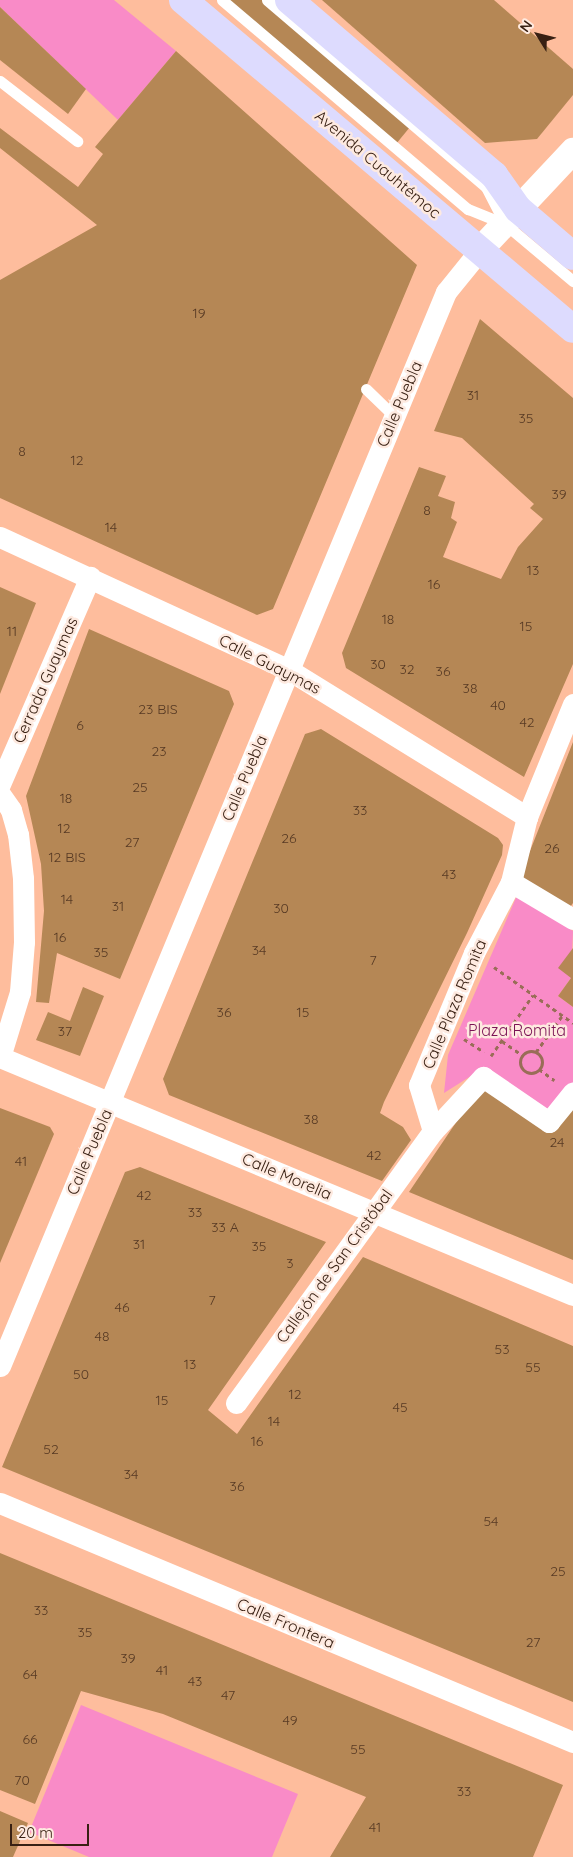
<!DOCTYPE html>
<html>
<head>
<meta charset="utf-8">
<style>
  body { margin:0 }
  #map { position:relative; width:573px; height:1857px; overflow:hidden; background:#febd9d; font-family:Quicksand,sans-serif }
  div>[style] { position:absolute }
  .green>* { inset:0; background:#f98bc7 }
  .building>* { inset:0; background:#b58755 }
  .path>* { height:3px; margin-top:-1.5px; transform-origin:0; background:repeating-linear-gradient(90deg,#996d57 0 4px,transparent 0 8px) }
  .path>.ring { margin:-1.5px; padding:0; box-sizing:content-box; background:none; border:3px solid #996d57; border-radius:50% }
  .service>* { height:11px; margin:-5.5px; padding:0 5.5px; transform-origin:5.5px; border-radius:5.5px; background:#fff }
  .minor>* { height:21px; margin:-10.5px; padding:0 10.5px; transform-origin:10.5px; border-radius:10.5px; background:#fff }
  .tertiary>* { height:26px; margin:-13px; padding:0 13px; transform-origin:13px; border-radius:13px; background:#fff }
  .primary>* { height:28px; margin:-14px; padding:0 14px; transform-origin:14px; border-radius:14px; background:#dddbfe }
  span { translate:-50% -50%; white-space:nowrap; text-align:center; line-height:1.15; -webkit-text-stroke:5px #feeae0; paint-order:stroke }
  .number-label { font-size:14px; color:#573a24 }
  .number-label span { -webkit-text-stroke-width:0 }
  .street-label { font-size:16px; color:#382013 }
  .park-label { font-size:16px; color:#7b1355 }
  .north { position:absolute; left:513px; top:10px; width:50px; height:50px; -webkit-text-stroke:4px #feeae0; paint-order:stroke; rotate:306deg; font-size:14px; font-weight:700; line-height:20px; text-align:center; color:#382013 }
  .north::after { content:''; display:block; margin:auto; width:18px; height:22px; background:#382013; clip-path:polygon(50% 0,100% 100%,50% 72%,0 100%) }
  .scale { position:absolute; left:10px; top:1824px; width:79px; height:22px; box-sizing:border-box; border:2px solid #382013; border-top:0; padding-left:6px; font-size:15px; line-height:18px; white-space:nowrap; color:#382013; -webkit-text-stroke:4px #feeae0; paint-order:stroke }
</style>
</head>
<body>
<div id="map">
  <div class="green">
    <i style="clip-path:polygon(0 0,114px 0,176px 51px,118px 120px,0 7px)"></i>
    <i style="clip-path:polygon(518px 893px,573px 931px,571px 978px,558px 996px,573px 1007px,573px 1085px,552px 1114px,482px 1069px,444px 1093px,448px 1055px)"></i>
    <i style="clip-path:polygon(81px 1705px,298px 1794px,272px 1857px,89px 1857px,29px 1832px)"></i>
  </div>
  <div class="building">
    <i style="clip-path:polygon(226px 0,270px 0,410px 127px,396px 144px)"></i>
    <i style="clip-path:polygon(322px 0,494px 0,573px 69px,573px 95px,537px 139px,485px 143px)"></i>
    <i style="clip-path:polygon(0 7px,86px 89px,68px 114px,0 60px)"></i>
    <i style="clip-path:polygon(176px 51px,417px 265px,273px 609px,257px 615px,0 498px,0 280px,97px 225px,0 148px,0 128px,78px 187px,103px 154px,95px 147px)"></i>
    <i style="clip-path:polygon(480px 319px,573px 398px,573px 664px,524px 777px,346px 668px,342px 653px,419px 467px,446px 476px,438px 496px,455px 502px,451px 518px,457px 522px,443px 557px,501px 579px,518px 547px,543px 519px,530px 508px,534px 504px,462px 438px,434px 431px)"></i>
    <i style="clip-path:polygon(0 587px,36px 603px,0 694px)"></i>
    <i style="clip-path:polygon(89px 629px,229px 691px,234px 704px,120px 979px,57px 953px,49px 1003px,36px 1002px,44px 911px,41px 864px,26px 796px)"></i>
    <i style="clip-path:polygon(321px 729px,498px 838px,503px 845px,502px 855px,467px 933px,384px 1102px,380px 1113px,403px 1127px,411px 1140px,382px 1181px,169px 1095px,163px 1079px,305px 734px)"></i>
    <i style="clip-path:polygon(573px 742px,573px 903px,568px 910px,517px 876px,528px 856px)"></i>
    <i style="clip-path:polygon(573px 948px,573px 1007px,558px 996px,571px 978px,558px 968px)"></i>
    <i style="clip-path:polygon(83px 987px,104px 996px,80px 1056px,36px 1040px,48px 1012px,70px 1021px)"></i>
    <i style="clip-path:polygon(482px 1084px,548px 1133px,573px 1100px,573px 1260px,409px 1192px)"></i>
    <i style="clip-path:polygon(0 1108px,50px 1127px,54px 1134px,0 1263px)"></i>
    <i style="clip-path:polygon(140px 1167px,326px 1242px,208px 1410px,237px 1434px,363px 1257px,573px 1346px,573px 1702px,2px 1467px,125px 1172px)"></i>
    <i style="clip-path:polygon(0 1553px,563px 1785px,533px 1857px,330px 1857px,366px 1797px,163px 1714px,81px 1691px,35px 1804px,0 1790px)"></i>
    <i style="clip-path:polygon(0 1811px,28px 1823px,13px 1857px,0 1857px)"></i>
  </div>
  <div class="path">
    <i style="left:494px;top:967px;width:97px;rotate:35.3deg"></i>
    <i style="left:464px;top:1039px;width:24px;rotate:33deg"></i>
    <i style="left:502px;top:1041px;width:24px;rotate:35deg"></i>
    <i class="ring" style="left:520px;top:1051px;width:19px;height:19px"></i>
    <i style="left:536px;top:1052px;width:44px;rotate:-54.2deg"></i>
    <i style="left:491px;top:1056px;width:74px;rotate:-55.5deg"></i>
    <i style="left:539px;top:1069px;width:19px;rotate:36deg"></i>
  </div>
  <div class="service">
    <i style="left:222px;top:0;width:323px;rotate:40.4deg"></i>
    <i style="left:468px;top:209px;width:40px;rotate:22deg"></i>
    <i style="left:505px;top:224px;width:89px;rotate:40deg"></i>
    <i style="left:267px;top:0;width:288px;rotate:40.5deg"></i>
    <i style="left:486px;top:187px;width:42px;rotate:62.8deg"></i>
    <i style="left:0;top:81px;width:98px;rotate:37.9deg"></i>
    <i style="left:366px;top:389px;width:39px;rotate:44deg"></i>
  </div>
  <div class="minor">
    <i style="left:0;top:537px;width:318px;rotate:24.7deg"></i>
    <i style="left:289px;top:670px;width:280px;rotate:31.7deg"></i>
    <i style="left:0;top:784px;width:226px;rotate:-66.5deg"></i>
    <i style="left:0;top:794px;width:19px;rotate:55deg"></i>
    <i style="left:11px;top:810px;width:25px;rotate:74deg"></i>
    <i style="left:18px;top:834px;width:44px;rotate:83.5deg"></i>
    <i style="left:23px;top:878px;width:64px;rotate:89.1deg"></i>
    <i style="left:24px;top:942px;width:50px;rotate:94.6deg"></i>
    <i style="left:20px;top:992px;width:68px;rotate:107.1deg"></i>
    <i style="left:511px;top:882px;width:67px;rotate:-76.2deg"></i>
    <i style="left:527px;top:817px;width:122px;rotate:-67.8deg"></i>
    <i style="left:573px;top:919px;width:72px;rotate:-149.2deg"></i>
    <i style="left:511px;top:882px;width:80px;rotate:117.5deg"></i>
    <i style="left:474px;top:953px;width:143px;rotate:112.6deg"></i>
    <i style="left:419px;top:1085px;width:48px;rotate:73.1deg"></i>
    <i style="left:433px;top:1131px;width:74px;rotate:-47.2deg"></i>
    <i style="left:483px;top:1077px;width:80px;rotate:34.3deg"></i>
    <i style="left:549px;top:1122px;width:38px;rotate:-51deg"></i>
    <i style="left:0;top:1057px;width:620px;rotate:22.56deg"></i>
    <i style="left:0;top:1366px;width:1163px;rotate:-67.45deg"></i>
    <i style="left:446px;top:292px;width:54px;rotate:-51deg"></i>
    <i style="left:236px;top:1403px;width:336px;rotate:-54.1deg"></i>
    <i style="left:0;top:1503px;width:621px;rotate:22.64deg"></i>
  </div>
  <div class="tertiary">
    <i style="left:480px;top:250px;width:136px;rotate:-46.8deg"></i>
  </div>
  <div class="primary">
    <i style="left:183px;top:0;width:510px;rotate:40.15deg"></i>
    <i style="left:289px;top:0;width:270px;rotate:40.5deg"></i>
    <i style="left:494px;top:175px;width:42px;rotate:54.8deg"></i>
    <i style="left:518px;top:209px;width:72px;rotate:40.5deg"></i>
  </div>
  <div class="number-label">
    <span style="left:199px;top:313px">19</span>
    <span style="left:473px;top:395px">31</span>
    <span style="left:526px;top:418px">35</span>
    <span style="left:22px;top:451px">8</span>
    <span style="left:77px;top:460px">12</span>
    <span style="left:559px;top:494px">39</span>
    <span style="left:427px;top:510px">8</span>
    <span style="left:111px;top:527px">14</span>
    <span style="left:533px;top:570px">13</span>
    <span style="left:434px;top:584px">16</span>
    <span style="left:388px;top:619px">18</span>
    <span style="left:526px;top:626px">15</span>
    <span style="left:12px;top:631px">11</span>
    <span style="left:378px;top:664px">30</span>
    <span style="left:407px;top:669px">32</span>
    <span style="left:443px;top:671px">36</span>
    <span style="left:470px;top:688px">38</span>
    <span style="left:498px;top:705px">40</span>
    <span style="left:158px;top:709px">23 BIS</span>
    <span style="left:527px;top:722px">42</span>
    <span style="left:80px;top:725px">6</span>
    <span style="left:159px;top:751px">23</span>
    <span style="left:140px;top:787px">25</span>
    <span style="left:66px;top:798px">18</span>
    <span style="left:360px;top:810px">33</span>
    <span style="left:64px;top:828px">12</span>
    <span style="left:289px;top:838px">26</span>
    <span style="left:132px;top:842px">27</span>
    <span style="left:552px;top:848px">26</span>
    <span style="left:67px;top:857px">12 BIS</span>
    <span style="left:449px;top:874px">43</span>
    <span style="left:67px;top:899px">14</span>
    <span style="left:118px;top:906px">31</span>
    <span style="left:281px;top:908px">30</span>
    <span style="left:60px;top:937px">16</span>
    <span style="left:259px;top:950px">34</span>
    <span style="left:101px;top:952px">35</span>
    <span style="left:373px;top:960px">7</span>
    <span style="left:224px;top:1012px">36</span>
    <span style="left:303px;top:1012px">15</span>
    <span style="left:65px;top:1031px">37</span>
    <span style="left:311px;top:1119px">38</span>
    <span style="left:557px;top:1142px">24</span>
    <span style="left:374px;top:1155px">42</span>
    <span style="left:21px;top:1161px">41</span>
    <span style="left:144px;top:1195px">42</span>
    <span style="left:195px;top:1212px">33</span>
    <span style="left:225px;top:1227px">33 A</span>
    <span style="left:139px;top:1244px">31</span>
    <span style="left:259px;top:1246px">35</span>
    <span style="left:290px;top:1263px">3</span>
    <span style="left:212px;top:1300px">7</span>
    <span style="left:122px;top:1307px">46</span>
    <span style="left:102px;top:1336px">48</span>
    <span style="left:502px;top:1349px">53</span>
    <span style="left:190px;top:1364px">13</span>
    <span style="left:533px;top:1367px">55</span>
    <span style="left:81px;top:1374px">50</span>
    <span style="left:295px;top:1394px">12</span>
    <span style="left:162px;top:1400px">15</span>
    <span style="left:400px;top:1407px">45</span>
    <span style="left:274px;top:1421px">14</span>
    <span style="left:257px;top:1441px">16</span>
    <span style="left:51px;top:1449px">52</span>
    <span style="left:131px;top:1474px">34</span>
    <span style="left:237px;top:1486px">36</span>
    <span style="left:491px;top:1521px">54</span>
    <span style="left:558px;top:1571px">25</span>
    <span style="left:41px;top:1610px">33</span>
    <span style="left:85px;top:1632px">35</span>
    <span style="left:533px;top:1642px">27</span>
    <span style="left:128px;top:1658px">39</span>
    <span style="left:162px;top:1670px">41</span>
    <span style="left:30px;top:1674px">64</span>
    <span style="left:195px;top:1681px">43</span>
    <span style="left:228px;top:1695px">47</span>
    <span style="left:290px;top:1720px">49</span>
    <span style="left:30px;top:1739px">66</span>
    <span style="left:358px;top:1749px">55</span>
    <span style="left:22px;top:1780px">70</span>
    <span style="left:464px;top:1791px">33</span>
    <span style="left:375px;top:1827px">41</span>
  </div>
  <div class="street-label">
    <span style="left:378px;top:164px;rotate:40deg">Avenida Cuauhtémoc</span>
    <span style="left:399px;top:404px;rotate:-67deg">Calle Puebla</span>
    <span style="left:270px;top:664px;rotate:27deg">Calle Guaymas</span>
    <span style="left:45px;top:680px;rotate:-66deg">Cerrada Guaymas</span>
    <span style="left:244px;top:778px;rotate:-67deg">Calle Puebla</span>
    <span style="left:454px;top:1004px;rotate:-67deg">Calle Plaza Romita</span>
    <span style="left:89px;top:1152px;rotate:-67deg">Calle Puebla</span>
    <span style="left:287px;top:1176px;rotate:23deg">Calle Morelia</span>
    <span style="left:334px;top:1266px;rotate:-54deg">Callejón de San Cristóbal</span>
    <span style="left:286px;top:1623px;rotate:23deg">Calle Frontera</span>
  </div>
  <div class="park-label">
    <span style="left:517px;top:1030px">Plaza Romita</span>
  </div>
  <div class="north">N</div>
  <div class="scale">20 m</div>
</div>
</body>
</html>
